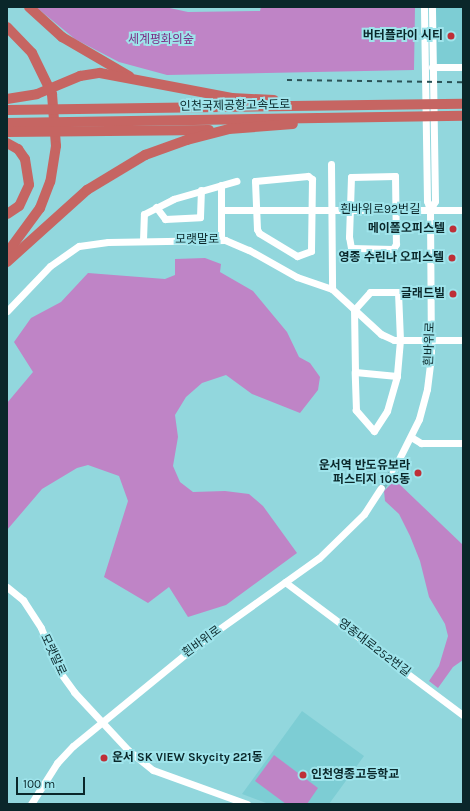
<!DOCTYPE html>
<html>
<head>
<meta charset="utf-8">
<style>
  body { margin:0 }
  #map { position:relative; width:470px; height:811px; overflow:hidden; background:#92d7dd; font-family:Karla,"Noto Sans KR",sans-serif }
  div>[style] { position:absolute }
  .built>* { inset:0; background:#7dcdd4 }
  .green>* { inset:0; background:#bf84c6 }
  .minor-tunnel>* { height:7px; margin-top:-3.5px; transform-origin:0; background:repeating-linear-gradient(90deg,#77b4b9 0 7px,transparent 0 10.5px) }
  .minor>* { height:7px; margin:-3.5px; padding:0 3.5px; transform-origin:3.5px; border-radius:3.5px; background:#fff }
  .highway>* { height:10px; margin:-5px; padding:0 5px; transform-origin:5px; border-radius:5px; background:#c66562 }
  .rail>* { height:1.5px; margin-top:-0.75px; transform-origin:0; background:repeating-linear-gradient(90deg,#2a5155 0 5px,transparent 0 10px) }
  .dots>* { width:11px; height:11px; translate:-50% -50%; box-sizing:border-box; border:2px solid #9fe4eb; border-radius:50% }
  span { translate:-50% -50%; white-space:nowrap; text-align:center; line-height:1.15; -webkit-text-stroke:4px #9fe4eb; paint-order:stroke }
  .poi-label { font-size:12px; color:#0a272a; font-weight:700 }
  .right { translate:-100% -50%; text-align:right }
  .left { translate:0 -50%; text-align:left }
  .park-label { font-size:12px; color:#7c2f85 }
  .street-label { font-size:12px; color:#0a272a }
  .frame { position:absolute; inset:0; border:8px solid #0a272a; pointer-events:none }
  .scale { position:absolute; left:16px; top:777px; width:69px; height:18px; box-sizing:border-box; border:2px solid #0a272a; border-top:0; padding-left:5px; font-size:12px; line-height:14px; white-space:nowrap; color:#0a272a; -webkit-text-stroke:3px #9fe4eb; paint-order:stroke }
</style>
</head>
<body>
<div id="map">
  <div class="built">
    <i style="clip-path:polygon(430px 7px,463px 7px,463px 70px,430px 71px)"></i>
    <i style="clip-path:polygon(302px 711px,364px 756px,329px 804px,269px 804px,242px 794px)"></i>
  </div>
  <div class="green">
    <i style="clip-path:polygon(36px 7px,165px 7px,188px 12px,260px 11px,261px 7px,415px 7px,414px 70px,167px 75px,119px 62px,94px 49px,75px 39px)"></i>
    <i style="clip-path:polygon(205px 258px,221px 264px,220px 272px,253px 291px,287px 332px,299px 357px,310px 363px,320px 377px,318px 390px,300px 413px,252px 394px,226px 375px,202px 383px,186px 397px,175px 415px,178px 437px,173px 466px,180px 482px,193px 492px,225px 491px,249px 494px,263px 506px,297px 553px,226px 605px,188px 617px,169px 587px,148px 603px,104px 577px,128px 501px,119px 476px,88px 465px,77px 468px,42px 489px,7px 530px,7px 403px,33px 372px,14px 342px,31px 318px,61px 302px,88px 273px,165px 279px,175px 275px,175px 259px)"></i>
    <i style="clip-path:polygon(395px 480px,463px 545px,463px 660px,453px 667px,438px 688px,429px 681px,439px 666px,448px 636px,445px 624px,429px 597px,420px 561px,410px 536px,399px 514px,385px 501px,384px 491px)"></i>
    <i style="clip-path:polygon(274px 755px,318px 788px,307px 804px,286px 804px,255px 781px)"></i>
  </div>
  <div class="minor-tunnel">
    <i style="left:381px;top:488px;width:21px;rotate:-55deg"></i>
  </div>
  <div class="minor">
    <i style="left:432px;top:67px;width:31px"></i>
    <i style="left:331px;top:164px;width:125px;rotate:89.5deg"></i>
    <i style="left:308px;top:176px;width:5px;rotate:37deg"></i>
    <i style="left:312px;top:179px;width:72px;rotate:90.8deg"></i>
    <i style="left:311px;top:251px;width:15px;rotate:160deg"></i>
    <i style="left:297px;top:256px;width:44px;rotate:-148.8deg"></i>
    <i style="left:259px;top:233px;width:4px;rotate:-117deg"></i>
    <i style="left:257px;top:229px;width:48px;rotate:-92.4deg"></i>
    <i style="left:255px;top:181px;width:53px;rotate:-5.4deg"></i>
    <i style="left:395px;top:176px;width:68px;rotate:89.2deg"></i>
    <i style="left:396px;top:244px;width:6px;rotate:121deg"></i>
    <i style="left:393px;top:249px;width:42px;rotate:-178.6deg"></i>
    <i style="left:351px;top:248px;width:11px;rotate:-100deg"></i>
    <i style="left:349px;top:237px;width:60px;rotate:-88.1deg"></i>
    <i style="left:351px;top:177px;width:44px;rotate:-1.3deg"></i>
    <i style="left:221px;top:185px;width:55px;rotate:90deg"></i>
    <i style="left:156px;top:207px;width:15px;rotate:53deg"></i>
    <i style="left:165px;top:219px;width:35px;rotate:-3deg"></i>
    <i style="left:200px;top:217px;width:27px;rotate:-88deg"></i>
    <i style="left:222px;top:210px;width:241px"></i>
    <i style="left:430px;top:210px;width:10px;rotate:-61deg"></i>
    <i style="left:435px;top:201px;width:194px;rotate:-90.9deg"></i>
    <i style="left:143px;top:240px;width:26px;rotate:-88deg"></i>
    <i style="left:144px;top:214px;width:33px;rotate:-27deg"></i>
    <i style="left:173px;top:199px;width:66px;rotate:-15.9deg"></i>
    <i style="left:370px;top:292px;width:28px"></i>
    <i style="left:398px;top:292px;width:48px;rotate:87.6deg"></i>
    <i style="left:400px;top:340px;width:36px;rotate:95deg"></i>
    <i style="left:397px;top:376px;width:36px;rotate:106deg"></i>
    <i style="left:387px;top:411px;width:24px;rotate:123deg"></i>
    <i style="left:374px;top:431px;width:28px;rotate:-131deg"></i>
    <i style="left:356px;top:410px;width:38px;rotate:-92deg"></i>
    <i style="left:355px;top:372px;width:62px;rotate:-90.9deg"></i>
    <i style="left:354px;top:310px;width:24px;rotate:-48deg"></i>
    <i style="left:7px;top:311px;width:62px;rotate:-46.3deg"></i>
    <i style="left:50px;top:266px;width:35px;rotate:-35deg"></i>
    <i style="left:79px;top:246px;width:29px;rotate:-8deg"></i>
    <i style="left:108px;top:242px;width:117px;rotate:-1deg"></i>
    <i style="left:225px;top:240px;width:26px;rotate:23deg"></i>
    <i style="left:249px;top:250px;width:55px;rotate:29.4deg"></i>
    <i style="left:297px;top:277px;width:37px;rotate:19deg"></i>
    <i style="left:332px;top:289px;width:67px;rotate:42.6deg"></i>
    <i style="left:381px;top:334px;width:14px;rotate:25deg"></i>
    <i style="left:394px;top:340px;width:69px"></i>
    <i style="left:355px;top:372px;width:42px;rotate:5.4deg"></i>
    <i style="left:411px;top:437px;width:12px;rotate:31deg"></i>
    <i style="left:421px;top:443px;width:42px"></i>
    <i style="left:393px;top:471px;width:58px;rotate:-63.4deg"></i>
    <i style="left:419px;top:419px;width:31px;rotate:-75deg"></i>
    <i style="left:427px;top:389px;width:33px;rotate:-83deg"></i>
    <i style="left:431px;top:356px;width:146px;rotate:-90.4deg"></i>
    <i style="left:430px;top:210px;width:9px;rotate:-108deg"></i>
    <i style="left:427px;top:201px;width:194px;rotate:-90.9deg"></i>
    <i style="left:285px;top:582px;width:222px;rotate:36.8deg"></i>
    <i style="left:7px;top:587px;width:21px;rotate:39deg"></i>
    <i style="left:23px;top:600px;width:33px;rotate:57deg"></i>
    <i style="left:41px;top:628px;width:47px;rotate:67.3deg"></i>
    <i style="left:59px;top:671px;width:26px;rotate:54deg"></i>
    <i style="left:74px;top:692px;width:79px;rotate:47deg"></i>
    <i style="left:128px;top:750px;width:32px;rotate:39deg"></i>
    <i style="left:153px;top:770px;width:100px;rotate:19.9deg"></i>
    <i style="left:31px;top:804px;width:49px;rotate:-57.6deg"></i>
    <i style="left:57px;top:763px;width:23px;rotate:-47deg"></i>
    <i style="left:73px;top:746px;width:156px;rotate:-39.3deg"></i>
    <i style="left:194px;top:647px;width:153px;rotate:-35.5deg"></i>
    <i style="left:319px;top:558px;width:63px;rotate:-44.4deg"></i>
    <i style="left:364px;top:514px;width:31px;rotate:-57deg"></i>
  </div>
  <div class="highway">
    <i style="left:29px;top:7px;width:45px;rotate:42.3deg"></i>
    <i style="left:62px;top:37px;width:78px;rotate:30.2deg"></i>
    <i style="left:7px;top:27px;width:36px;rotate:46deg"></i>
    <i style="left:32px;top:53px;width:46px;rotate:64deg"></i>
    <i style="left:52px;top:94px;width:52px;rotate:85.6deg"></i>
    <i style="left:56px;top:146px;width:36px;rotate:99deg"></i>
    <i style="left:50px;top:182px;width:28px;rotate:111deg"></i>
    <i style="left:40px;top:208px;width:56px;rotate:126.3deg"></i>
    <i style="left:7px;top:99px;width:30px;rotate:-9deg"></i>
    <i style="left:37px;top:94px;width:47px;rotate:-22.7deg"></i>
    <i style="left:80px;top:76px;width:20px;rotate:-9deg"></i>
    <i style="left:100px;top:73px;width:134px;rotate:10.7deg"></i>
    <i style="left:232px;top:98px;width:42px;rotate:2.7deg"></i>
    <i style="left:7px;top:110px;width:456px;rotate:-0.8deg"></i>
    <i style="left:7px;top:123px;width:456px;rotate:-0.9deg"></i>
    <i style="left:7px;top:132px;width:202px;rotate:-0.6deg"></i>
    <i style="left:7px;top:143px;width:13px;rotate:29deg"></i>
    <i style="left:18px;top:149px;width:12px;rotate:55deg"></i>
    <i style="left:25px;top:159px;width:26px;rotate:81deg"></i>
    <i style="left:29px;top:185px;width:23px;rotate:115deg"></i>
    <i style="left:19px;top:206px;width:14px;rotate:146deg"></i>
    <i style="left:7px;top:262px;width:108px;rotate:-42deg"></i>
    <i style="left:87px;top:190px;width:68px;rotate:-31.1deg"></i>
    <i style="left:145px;top:155px;width:45px;rotate:-19.7deg"></i>
    <i style="left:187px;top:140px;width:43px;rotate:-14.7deg"></i>
    <i style="left:229px;top:129px;width:64px;rotate:-4.5deg"></i>
  </div>
  <div class="rail">
    <i style="left:287px;top:80px;width:176px;rotate:0.7deg"></i>
  </div>
  <div class="dots">
    <i style="left:451px;top:36px;background:#be2f37"></i>
    <i style="left:453px;top:229px;background:#be2f37"></i>
    <i style="left:452px;top:258px;background:#be2f37"></i>
    <i style="left:453px;top:294px;background:#be2f37"></i>
    <i style="left:418px;top:473px;background:#be2f37"></i>
    <i style="left:104px;top:758px;background:#be2f37"></i>
    <i style="left:303px;top:775px;background:#be2f37"></i>
  </div>
  <div class="poi-label">
    <span class="right" style="left:443px;top:36px">버터플라이 시티</span>
    <span class="right" style="left:445px;top:229px">메이폴오피스텔</span>
    <span class="right" style="left:444px;top:258px">영종 수린나 오피스텔</span>
    <span class="right" style="left:445px;top:294px">글래드빌</span>
    <span class="right" style="left:410px;top:473px">운서역 반도유보라<br>퍼스티지 105동</span>
    <span class="left" style="left:112px;top:758px">운서 SK VIEW Skycity 221동</span>
    <span class="left" style="left:311px;top:775px">인천영종고등학교</span>
  </div>
  <div class="park-label">
    <span style="left:161px;top:40px">세계평화의숲</span>
  </div>
  <div class="street-label">
    <span style="left:235px;top:106px;rotate:-1deg">인천국제공항고속도로</span>
    <span style="left:380px;top:210px">흰바위로92번길</span>
    <span style="left:197px;top:240px">모랫말로</span>
    <span style="left:430px;top:344px;rotate:-88deg">흰바위로</span>
    <span style="left:202px;top:642px;rotate:-36deg">흰바위로</span>
    <span style="left:374px;top:648px;rotate:37deg">영종대로252번길</span>
    <span style="left:53px;top:655px;rotate:65deg">모랫말로</span>
  </div>
  <div class="frame"></div>
  <div class="scale">100 m</div>
</div>
</body>
</html>
